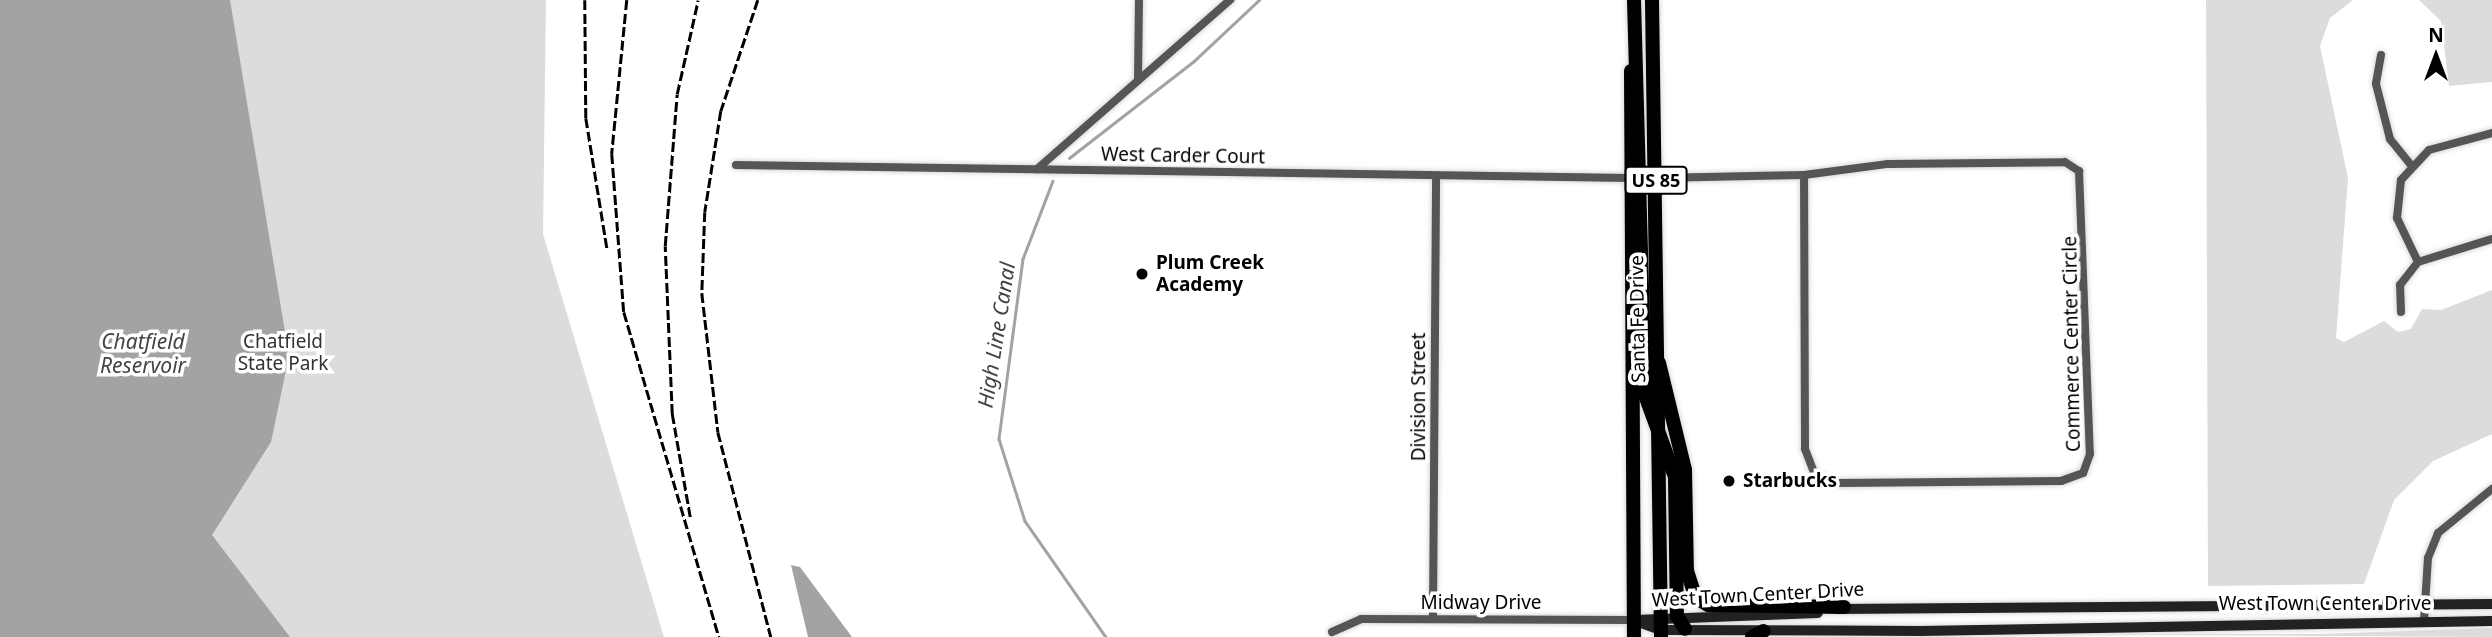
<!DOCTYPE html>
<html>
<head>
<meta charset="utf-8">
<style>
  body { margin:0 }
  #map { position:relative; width:2492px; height:637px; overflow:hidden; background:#fff; font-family:"Noto Sans",sans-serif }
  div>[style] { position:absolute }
  .green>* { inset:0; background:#dcdcdc }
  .water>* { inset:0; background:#a3a3a3 }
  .stream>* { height:2.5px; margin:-1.25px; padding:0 1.25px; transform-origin:1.25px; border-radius:1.25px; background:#a3a3a3 }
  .roads { filter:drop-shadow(0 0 2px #dbdbdb) drop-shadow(0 0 2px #dbdbdb) }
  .street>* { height:8px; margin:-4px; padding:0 4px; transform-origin:4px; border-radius:4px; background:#555 }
  .secondary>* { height:10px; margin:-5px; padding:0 5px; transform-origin:5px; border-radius:5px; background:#222 }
  .highway>* { height:14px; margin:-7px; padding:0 7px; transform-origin:7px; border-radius:7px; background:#000 }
  .rail>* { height:2.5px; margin-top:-1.25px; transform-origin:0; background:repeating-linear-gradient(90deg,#000 0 10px,transparent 0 13.5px) }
  .dots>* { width:19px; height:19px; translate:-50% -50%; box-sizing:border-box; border:4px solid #fff; border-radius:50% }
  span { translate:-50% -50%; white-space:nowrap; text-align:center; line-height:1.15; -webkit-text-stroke:7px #fff; paint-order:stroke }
  .shield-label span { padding:2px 5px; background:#fff; border:2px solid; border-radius:5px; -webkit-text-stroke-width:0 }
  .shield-label { font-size:18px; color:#000; font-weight:700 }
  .street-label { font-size:19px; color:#000 }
  .poi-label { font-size:19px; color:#000; font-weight:700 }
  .left { translate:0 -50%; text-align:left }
  .park-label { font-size:19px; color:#333 }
  .water-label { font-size:21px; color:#444; font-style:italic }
  .north { position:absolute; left:2401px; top:21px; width:70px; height:70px; -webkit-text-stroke:5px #fff; paint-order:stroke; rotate:0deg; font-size:19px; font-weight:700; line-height:28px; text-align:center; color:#000 }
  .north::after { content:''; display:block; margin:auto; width:24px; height:32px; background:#000; clip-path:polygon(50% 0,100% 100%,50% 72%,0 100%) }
</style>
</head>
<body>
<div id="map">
  <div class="green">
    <i style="clip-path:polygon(0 0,546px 0,543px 234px,664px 637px,0 637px)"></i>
    <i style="clip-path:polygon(2206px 0,2353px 0,2330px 18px,2320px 46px,2348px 178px,2336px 338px,2344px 342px,2384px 321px,2398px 332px,2411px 329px,2422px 309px,2441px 310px,2492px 290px,2492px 434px,2433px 461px,2394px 500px,2364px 584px,2208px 586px)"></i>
    <i style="clip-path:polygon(2419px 0,2492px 0,2492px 82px,2449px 86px,2441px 21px)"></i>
    <i style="clip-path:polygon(2492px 628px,2492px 637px,2034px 634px,2319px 634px)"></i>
  </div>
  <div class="water">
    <i style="clip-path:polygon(0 0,230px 0,289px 356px,271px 442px,212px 535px,290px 637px,0 637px)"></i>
    <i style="clip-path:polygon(791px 565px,800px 567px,852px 637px,808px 637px)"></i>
  </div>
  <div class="stream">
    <i style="left:1069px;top:158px;width:158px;rotate:-37.8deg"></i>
    <i style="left:1194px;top:61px;width:89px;rotate:-43.2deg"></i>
    <i style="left:1053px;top:181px;width:84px;rotate:111deg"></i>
    <i style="left:1023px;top:259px;width:182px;rotate:97.6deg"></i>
    <i style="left:999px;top:439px;width:86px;rotate:72.4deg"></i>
    <i style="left:1025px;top:521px;width:141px;rotate:55.1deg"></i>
  </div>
  <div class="roads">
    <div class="street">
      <i style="left:2381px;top:55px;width:29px;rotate:100deg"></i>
      <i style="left:2376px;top:84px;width:57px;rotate:75.7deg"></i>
      <i style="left:2390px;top:139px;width:33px;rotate:51deg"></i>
      <i style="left:1138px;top:80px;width:80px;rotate:-89.3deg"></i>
      <i style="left:736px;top:165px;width:894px;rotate:0.83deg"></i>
      <i style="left:1037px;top:169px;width:257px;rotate:-41.2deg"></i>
      <i style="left:1656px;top:178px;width:148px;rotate:-1.2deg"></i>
      <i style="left:1804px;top:175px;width:85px;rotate:-7.5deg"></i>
      <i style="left:1888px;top:164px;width:177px;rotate:-0.6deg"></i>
      <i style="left:2065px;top:162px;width:17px;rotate:33deg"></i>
      <i style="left:2079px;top:171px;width:283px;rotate:87.8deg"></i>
      <i style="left:2090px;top:454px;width:20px;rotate:110deg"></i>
      <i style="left:2083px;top:473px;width:23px;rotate:160deg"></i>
      <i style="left:2061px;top:481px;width:223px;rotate:179.5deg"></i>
      <i style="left:1838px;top:483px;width:24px;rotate:-161deg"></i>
      <i style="left:1815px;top:475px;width:28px;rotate:-111deg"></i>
      <i style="left:1805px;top:449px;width:274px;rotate:-90.2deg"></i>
      <i style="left:2418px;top:262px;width:49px;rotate:-115.5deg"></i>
      <i style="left:2397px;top:218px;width:38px;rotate:-84deg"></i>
      <i style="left:2401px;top:180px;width:41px;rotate:-47deg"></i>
      <i style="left:2429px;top:150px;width:65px;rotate:-15.1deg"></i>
      <i style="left:2401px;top:312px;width:27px;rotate:-92deg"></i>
      <i style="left:2400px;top:285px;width:29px;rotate:-52deg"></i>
      <i style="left:2418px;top:262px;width:77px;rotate:-17.3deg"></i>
      <i style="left:1433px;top:618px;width:442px;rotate:-89.6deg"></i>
      <i style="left:2424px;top:621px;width:63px;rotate:-86.4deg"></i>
      <i style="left:2428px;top:558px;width:27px;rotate:-68deg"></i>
      <i style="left:2438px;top:533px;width:70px;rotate:-39.2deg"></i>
      <i style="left:1332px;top:632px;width:32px;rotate:-24deg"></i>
      <i style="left:1361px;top:619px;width:272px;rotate:0.2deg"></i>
    </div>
    <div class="secondary">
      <i style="left:1837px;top:609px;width:655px;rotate:-0.44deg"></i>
      <i style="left:1633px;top:620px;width:30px;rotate:20deg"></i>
      <i style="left:1661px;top:630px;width:259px;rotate:0.2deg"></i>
      <i style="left:1920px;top:631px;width:572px;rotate:-1deg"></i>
      <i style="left:1635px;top:620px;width:183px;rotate:-2.2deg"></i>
    </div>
    <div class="highway">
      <i style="left:1634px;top:0;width:395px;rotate:88.4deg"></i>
      <i style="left:1645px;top:395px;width:87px;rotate:69.9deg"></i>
      <i style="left:1675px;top:477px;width:139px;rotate:89.2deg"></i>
      <i style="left:1677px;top:616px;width:15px;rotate:58deg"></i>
      <i style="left:1652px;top:0;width:637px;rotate:89.19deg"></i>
      <i style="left:1631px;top:71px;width:566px;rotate:89.7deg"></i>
      <i style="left:1659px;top:363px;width:110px;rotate:76.3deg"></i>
      <i style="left:1685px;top:470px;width:101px;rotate:88.9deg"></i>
      <i style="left:1687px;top:571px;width:28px;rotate:72deg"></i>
      <i style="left:1696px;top:598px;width:14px;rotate:30deg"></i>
      <i style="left:1708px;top:605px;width:136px;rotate:0.8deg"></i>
      <i style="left:1752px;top:637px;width:13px;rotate:-27deg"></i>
    </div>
  </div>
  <div class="rail">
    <i style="left:585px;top:0;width:118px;rotate:89.5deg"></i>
    <i style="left:586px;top:118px;width:132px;rotate:80.8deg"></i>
    <i style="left:627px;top:0;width:155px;rotate:95.6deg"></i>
    <i style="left:612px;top:154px;width:158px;rotate:85.7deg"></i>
    <i style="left:624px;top:312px;width:339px;rotate:73.7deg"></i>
    <i style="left:758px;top:0;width:117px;rotate:108.4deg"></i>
    <i style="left:721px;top:111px;width:102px;rotate:99deg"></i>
    <i style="left:705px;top:212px;width:81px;rotate:92.1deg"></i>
    <i style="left:702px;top:293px;width:140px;rotate:83.4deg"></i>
    <i style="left:718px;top:432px;width:212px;rotate:75.5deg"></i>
    <i style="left:690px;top:517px;width:105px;rotate:-99.9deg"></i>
    <i style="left:672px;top:414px;width:168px;rotate:-92.4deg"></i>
    <i style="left:665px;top:246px;width:152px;rotate:-85.5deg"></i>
    <i style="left:677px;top:94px;width:96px;rotate:-77.4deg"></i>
  </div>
  <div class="dots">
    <i style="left:1142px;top:274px;background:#000"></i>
    <i style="left:1729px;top:481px;background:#000"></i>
  </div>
  <div class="shield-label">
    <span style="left:1656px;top:180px">US 85</span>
  </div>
  <div class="street-label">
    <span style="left:1183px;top:156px;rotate:1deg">West Carder Court</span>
    <span style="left:1638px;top:319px;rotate:-91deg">Santa Fe Drive</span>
    <span style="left:2072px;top:344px;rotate:-91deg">Commerce Center Circle</span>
    <span style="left:1419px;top:397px;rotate:-90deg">Division Street</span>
    <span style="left:1758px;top:595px;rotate:-3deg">West Town Center Drive</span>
    <span style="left:1481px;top:603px">Midway Drive</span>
    <span style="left:2325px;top:604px">West Town Center Drive</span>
  </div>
  <div class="poi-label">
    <span class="left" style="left:1156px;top:274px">Plum Creek<br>Academy</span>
    <span class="left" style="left:1743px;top:481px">Starbucks</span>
  </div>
  <div class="park-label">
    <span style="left:283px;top:353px">Chatfield<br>State Park</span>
  </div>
  <div class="water-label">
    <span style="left:996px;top:335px;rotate:-81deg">High Line Canal</span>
    <span style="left:143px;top:353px">Chatfield<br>Reservoir</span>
  </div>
  <div class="north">N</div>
</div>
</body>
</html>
